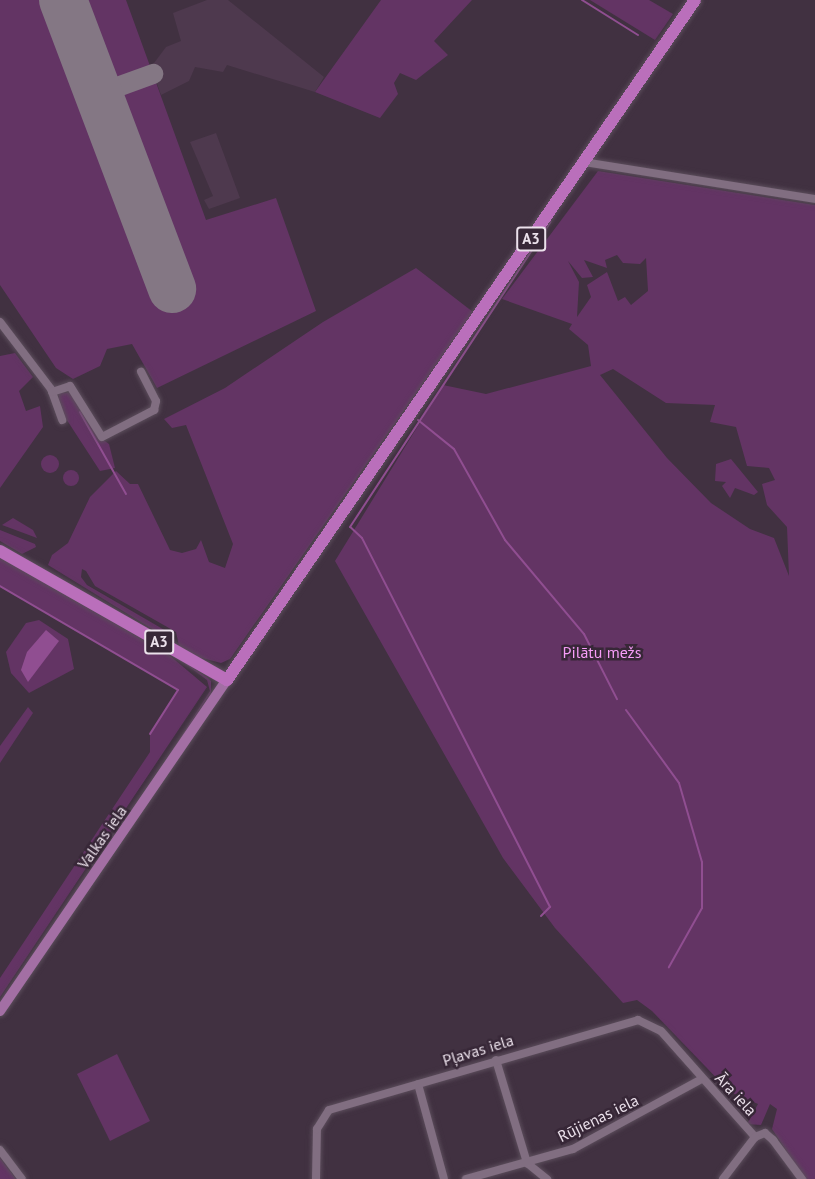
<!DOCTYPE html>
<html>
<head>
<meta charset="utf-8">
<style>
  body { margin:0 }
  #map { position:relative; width:815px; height:1179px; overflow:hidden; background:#413141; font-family:"PT Sans",sans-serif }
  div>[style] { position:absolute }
  .built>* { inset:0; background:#4e394e }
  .green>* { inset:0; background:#633464 }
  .round { border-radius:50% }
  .water>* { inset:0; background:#904e91 }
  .stream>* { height:2px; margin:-1px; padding:0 1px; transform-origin:1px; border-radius:1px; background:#904e91 }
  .taxiway>* { height:20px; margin:-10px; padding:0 10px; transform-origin:10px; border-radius:10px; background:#847784 }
  .runway>* { height:48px; margin:-24px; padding:0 24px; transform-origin:24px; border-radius:24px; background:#847784 }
  .roads { filter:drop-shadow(0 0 2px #5b4d5b) drop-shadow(0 0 2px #5b4d5b) }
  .minor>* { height:8px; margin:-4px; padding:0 4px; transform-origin:4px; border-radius:4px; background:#816e81 }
  .major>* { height:10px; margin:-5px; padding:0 5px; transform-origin:5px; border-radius:5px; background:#a36fa4 }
  .highway>* { height:12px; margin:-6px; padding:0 6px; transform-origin:6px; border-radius:6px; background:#ba6fbb }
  span { translate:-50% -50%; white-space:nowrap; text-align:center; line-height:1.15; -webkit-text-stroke:5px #372737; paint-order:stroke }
  .shield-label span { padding:2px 4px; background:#372737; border:2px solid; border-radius:4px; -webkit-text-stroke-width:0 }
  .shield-label { font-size:15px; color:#ebe1eb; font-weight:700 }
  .park-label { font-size:16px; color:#f79df8 }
  .street-label { font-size:16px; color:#ebe1eb }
</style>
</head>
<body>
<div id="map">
  <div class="built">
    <i style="clip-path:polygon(207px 0,228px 0,324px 77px,315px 92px,227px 65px,223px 72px,195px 67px,189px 81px,161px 95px,151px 67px,166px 47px,181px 41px,173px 13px)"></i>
    <i style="clip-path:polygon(216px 133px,240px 198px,209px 209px,204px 200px,213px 196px,190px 142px)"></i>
  </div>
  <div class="green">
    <i style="clip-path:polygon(0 0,126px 0,206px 220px,276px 198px,316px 311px,157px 388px,132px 344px,107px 349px,100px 366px,73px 379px,56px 368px,0 285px)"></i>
    <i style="clip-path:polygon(381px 0,472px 0,434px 41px,448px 55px,416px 80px,400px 73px,394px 83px,398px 94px,380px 118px,315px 92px)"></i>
    <i style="clip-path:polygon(590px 0,649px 0,673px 14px,655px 40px)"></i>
    <i style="clip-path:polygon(evenodd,598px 171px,815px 205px,815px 1179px,805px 1179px,772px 1129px,777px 1109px,770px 1104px,761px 1125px,747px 1124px,758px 1104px,730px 1092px,652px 1011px,637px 1000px,623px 1003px,555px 928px,503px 858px,335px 561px,443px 385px,486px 394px,591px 366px,588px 345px,569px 329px,572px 324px,502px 299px,598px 171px,617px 255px,623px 263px,640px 264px,646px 258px,648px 291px,631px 305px,625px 297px,618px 301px,607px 272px,587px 285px,591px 297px,577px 317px,579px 282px,568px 261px,582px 278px,593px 277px,584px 260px,607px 268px,605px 260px,617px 255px,598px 171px,613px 369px,666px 403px,715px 405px,710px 422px,736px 427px,747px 466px,769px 468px,775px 480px,762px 484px,767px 505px,787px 527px,789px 576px,774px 538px,750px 529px,711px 503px,667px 458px,600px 375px,613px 369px)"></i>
    <i style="clip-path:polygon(416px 268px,473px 312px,230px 659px,221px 663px,198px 657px,179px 646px,176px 632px,95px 586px,86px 571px,82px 569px,81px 577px,87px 585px,173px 635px,175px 643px,48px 565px,52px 555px,68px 543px,90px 497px,116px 471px,130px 484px,138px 484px,170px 550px,182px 553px,196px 549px,201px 540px,209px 562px,225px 568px,233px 544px,186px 425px,172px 428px,164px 419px,225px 388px,323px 322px)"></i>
    <i style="clip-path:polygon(15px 353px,33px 377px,19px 391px,26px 411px,40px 406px,43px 427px,0 488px,0 356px)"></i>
    <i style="clip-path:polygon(72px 392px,98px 436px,109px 444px,115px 468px,100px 471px,61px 411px,58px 393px)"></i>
    <i class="round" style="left:41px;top:455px;width:18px;height:18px"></i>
    <i style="clip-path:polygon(731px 459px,758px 492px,754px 495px,735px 488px,730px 498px,722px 486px,726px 482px,715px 481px,716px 464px)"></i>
    <i class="round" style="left:63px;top:470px;width:16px;height:16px"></i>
    <i style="clip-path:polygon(13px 518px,33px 530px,37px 538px,2px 525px)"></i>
    <i style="clip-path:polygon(0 530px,35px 544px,36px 547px,22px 554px,0 541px)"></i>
    <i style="clip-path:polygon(0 558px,168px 654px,207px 687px,0 997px,0 978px,150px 752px,150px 734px,178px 690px,0 586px)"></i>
    <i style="clip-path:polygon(39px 620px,68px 639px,74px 669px,29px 693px,11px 673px,6px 652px,26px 623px)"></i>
    <i style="clip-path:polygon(172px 654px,207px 677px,211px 681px,211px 693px,143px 796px,210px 691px,207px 680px)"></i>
    <i style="clip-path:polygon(28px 707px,33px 713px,0 763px,0 746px)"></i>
    <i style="clip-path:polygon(117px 1054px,150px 1121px,110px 1141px,77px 1074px)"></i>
    <i style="clip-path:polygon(0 1158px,16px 1179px,0 1179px)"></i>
  </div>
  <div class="water">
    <i style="clip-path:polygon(46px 630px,59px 641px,28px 682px,21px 670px,27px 652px)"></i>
  </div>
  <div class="stream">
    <i style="left:582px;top:0;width:66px;rotate:32deg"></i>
    <i style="left:80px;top:412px;width:94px;rotate:60.7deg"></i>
    <i style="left:418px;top:420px;width:46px;rotate:38.9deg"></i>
    <i style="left:454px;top:449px;width:104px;rotate:60.7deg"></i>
    <i style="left:505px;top:540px;width:123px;rotate:50deg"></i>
    <i style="left:584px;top:634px;width:73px;rotate:63.1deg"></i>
    <i style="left:0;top:586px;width:206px;rotate:30.3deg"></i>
    <i style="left:178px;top:690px;width:52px;rotate:122.5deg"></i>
    <i style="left:626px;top:710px;width:90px;rotate:54deg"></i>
    <i style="left:679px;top:783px;width:82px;rotate:73.8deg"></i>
    <i style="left:702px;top:862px;width:46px;rotate:90deg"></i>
    <i style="left:702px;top:908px;width:68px;rotate:119.2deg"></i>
    <i style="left:541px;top:916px;width:13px;rotate:-45deg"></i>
    <i style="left:550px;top:907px;width:414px;rotate:-117deg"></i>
    <i style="left:362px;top:538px;width:16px;rotate:-137deg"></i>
    <i style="left:350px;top:527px;width:365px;rotate:-56.7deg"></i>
  </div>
  <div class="taxiway">
    <i style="left:98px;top:94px;width:59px;rotate:-20deg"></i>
  </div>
  <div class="runway">
    <i style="left:63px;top:0;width:309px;rotate:69.3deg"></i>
  </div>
  <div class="roads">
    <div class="minor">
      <i style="left:584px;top:162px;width:234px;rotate:9.1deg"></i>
      <i style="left:0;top:322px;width:84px;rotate:52.7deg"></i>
      <i style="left:51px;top:389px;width:33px;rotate:70deg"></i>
      <i style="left:52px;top:392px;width:19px;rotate:-18deg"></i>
      <i style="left:70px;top:386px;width:60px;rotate:57.9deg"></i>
      <i style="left:102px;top:437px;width:59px;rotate:-27.4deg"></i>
      <i style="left:154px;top:410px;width:9px;rotate:-77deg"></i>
      <i style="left:156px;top:401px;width:33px;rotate:-117deg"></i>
      <i style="left:496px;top:1060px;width:108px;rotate:73.2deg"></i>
      <i style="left:527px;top:1163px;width:26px;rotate:39deg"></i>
      <i style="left:418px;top:1084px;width:98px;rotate:74.7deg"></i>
      <i style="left:0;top:1150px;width:36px;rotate:53deg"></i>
      <i style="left:316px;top:1179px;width:50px;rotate:-88.9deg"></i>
      <i style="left:317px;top:1129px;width:22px;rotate:-58deg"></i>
      <i style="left:329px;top:1110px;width:322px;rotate:-16.2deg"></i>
      <i style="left:638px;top:1020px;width:25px;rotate:26deg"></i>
      <i style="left:661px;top:1031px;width:142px;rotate:48.4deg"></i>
      <i style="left:755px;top:1137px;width:11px;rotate:-22deg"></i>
      <i style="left:765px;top:1133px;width:11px;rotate:41deg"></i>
      <i style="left:773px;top:1140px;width:49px;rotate:53.4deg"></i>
      <i style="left:466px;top:1179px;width:111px;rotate:-15.7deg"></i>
      <i style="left:573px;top:1149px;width:147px;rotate:-28.5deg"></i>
      <i style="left:723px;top:1179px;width:53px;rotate:-52.7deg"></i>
    </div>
    <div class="major">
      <i style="left:0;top:1011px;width:401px;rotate:-55.6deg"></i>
    </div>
    <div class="highway">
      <i style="left:0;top:551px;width:261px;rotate:29.6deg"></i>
      <i style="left:227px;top:680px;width:825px;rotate:-55.46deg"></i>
    </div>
  </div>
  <div class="shield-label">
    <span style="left:531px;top:239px">A3</span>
    <span style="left:159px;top:642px">A3</span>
  </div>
  <div class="park-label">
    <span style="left:602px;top:652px">Pilātu mežs</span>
  </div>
  <div class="street-label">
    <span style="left:102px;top:837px;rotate:-55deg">Valkas iela</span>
    <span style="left:478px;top:1050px;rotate:-17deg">Pļavas iela</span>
    <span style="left:736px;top:1094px;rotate:47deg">Āra iela</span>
    <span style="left:598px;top:1118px;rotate:-26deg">Rūjienas iela</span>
  </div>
</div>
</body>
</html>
